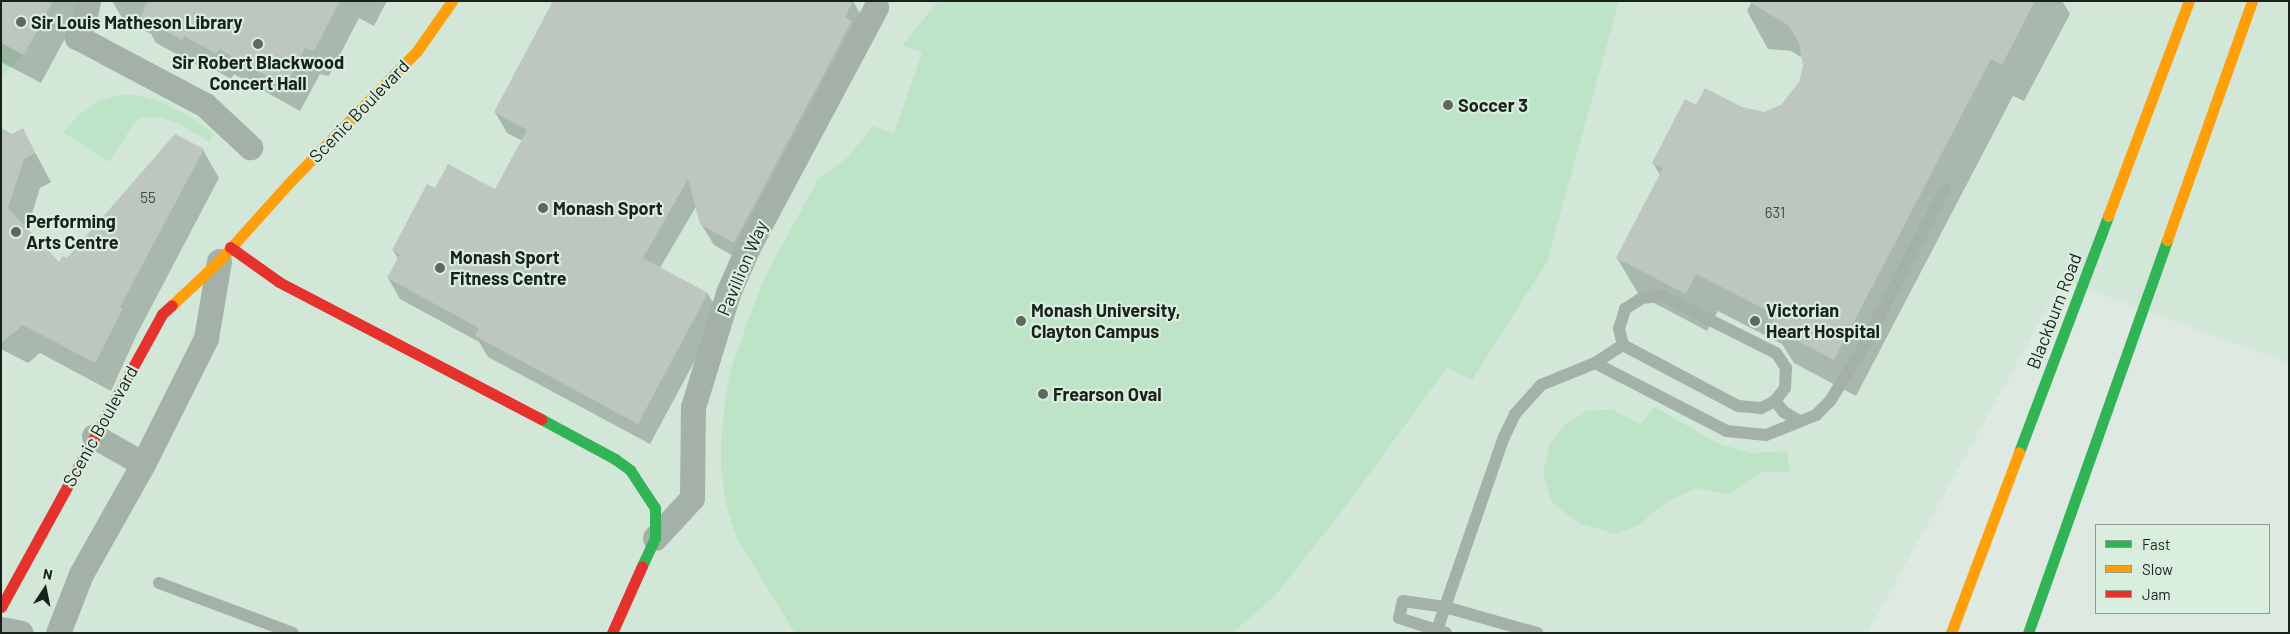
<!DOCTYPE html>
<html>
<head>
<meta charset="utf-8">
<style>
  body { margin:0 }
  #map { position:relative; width:2290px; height:634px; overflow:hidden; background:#dee9e1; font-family:Barlow,sans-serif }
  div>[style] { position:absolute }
  .built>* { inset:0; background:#d2e7d8 }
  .green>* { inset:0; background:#bee4c8 }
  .shadow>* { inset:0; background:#0003 }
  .building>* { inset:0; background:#bdc6bf }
  .lane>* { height:12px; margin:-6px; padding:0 6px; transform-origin:6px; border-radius:6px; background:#a4b1a8 }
  .street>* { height:25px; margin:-12.5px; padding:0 12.5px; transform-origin:12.5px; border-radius:12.5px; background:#a4b1a8 }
  .fast>* { height:11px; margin:-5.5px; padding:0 5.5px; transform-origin:5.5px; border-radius:5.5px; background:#30b455 }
  .slow>* { height:11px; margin:-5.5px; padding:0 5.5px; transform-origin:5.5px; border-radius:5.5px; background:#ff9f0a }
  .jam>* { height:11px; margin:-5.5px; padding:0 5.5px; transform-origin:5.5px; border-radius:5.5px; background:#e5322d }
  .dots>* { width:14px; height:14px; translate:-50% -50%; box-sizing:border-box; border:2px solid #d9eede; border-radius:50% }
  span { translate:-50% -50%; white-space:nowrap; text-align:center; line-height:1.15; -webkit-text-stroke:4.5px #d9eede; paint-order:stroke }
  .number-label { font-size:15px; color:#424a44 }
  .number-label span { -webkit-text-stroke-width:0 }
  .poi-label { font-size:18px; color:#19211b; font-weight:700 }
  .left { translate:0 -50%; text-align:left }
  .street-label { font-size:18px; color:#19211b }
  .frame { position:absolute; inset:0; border:2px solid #19211b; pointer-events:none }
  .legend { position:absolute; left:2095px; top:524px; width:175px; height:90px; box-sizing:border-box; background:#d9eede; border:1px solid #8c9c90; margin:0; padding:6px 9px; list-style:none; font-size:15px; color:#19211b }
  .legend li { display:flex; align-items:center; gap:10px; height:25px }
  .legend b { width:25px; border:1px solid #8c9c90 }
  .north { position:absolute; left:20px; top:564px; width:50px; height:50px; -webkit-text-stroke:4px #d9eede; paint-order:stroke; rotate:11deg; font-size:14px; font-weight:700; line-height:20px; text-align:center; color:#19211b }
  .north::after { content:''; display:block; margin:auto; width:18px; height:22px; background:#19211b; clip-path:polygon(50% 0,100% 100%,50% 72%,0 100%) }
</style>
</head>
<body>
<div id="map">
  <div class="built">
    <i style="clip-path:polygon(1px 1px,2289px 1px,2289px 363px,2063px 280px,1867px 633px,1px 633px)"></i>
  </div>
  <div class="green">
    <i style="clip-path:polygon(939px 1px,1619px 1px,1547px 262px,1472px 380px,1447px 368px,1342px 511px,1274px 597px,1232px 633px,795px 633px,737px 539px,726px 505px,721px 465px,721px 443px,725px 399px,732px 366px,747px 324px,765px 277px,818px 179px,848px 157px,873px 126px,894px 133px,922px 53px,902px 45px)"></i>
    <i style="clip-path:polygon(1px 43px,24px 55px,1px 76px)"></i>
    <i style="clip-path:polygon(120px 95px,138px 95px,158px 101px,188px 115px,214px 134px,209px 142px,180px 124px,159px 117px,143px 117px,134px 123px,109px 162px,63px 132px,80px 114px,99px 101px)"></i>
    <i style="clip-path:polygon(1655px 407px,1717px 443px,1750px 453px,1787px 451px,1790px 472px,1761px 472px,1729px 494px,1696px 488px,1666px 502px,1639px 525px,1616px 534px,1581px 524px,1552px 503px,1543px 474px,1550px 443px,1565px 425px,1587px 411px,1612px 409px,1640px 424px)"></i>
  </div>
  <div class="shadow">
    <i style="clip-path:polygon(1px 1px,85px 1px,41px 83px,1px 62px)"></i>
    <i style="clip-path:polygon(112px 1px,387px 1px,374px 26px,359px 18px,329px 76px,320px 74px,300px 111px,234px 74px,231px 79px,199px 61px,197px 65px,156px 43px,151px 34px,122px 18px)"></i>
    <i style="clip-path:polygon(853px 1px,865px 22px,746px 263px,714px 245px,701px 224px,697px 205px,660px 268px,708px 294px,720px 314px,650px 444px,488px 357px,479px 342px,400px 299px,388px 278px,398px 259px,393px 250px,435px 190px,496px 191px,523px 141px,507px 133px,495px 112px)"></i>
    <i style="clip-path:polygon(1752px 1px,2062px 1px,2070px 14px,2024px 101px,2013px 96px,1856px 396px,1794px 363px,1782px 344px,1718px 311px,1707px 331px,1639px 295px,1617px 258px,1660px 175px,1653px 163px,1742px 109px,1764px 113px,1782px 106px,1800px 83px,1804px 66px,1803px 58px,1791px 51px,1768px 49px,1747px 11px)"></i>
    <i style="clip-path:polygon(1px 130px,12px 136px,23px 130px,51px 182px,40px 188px,27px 229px,60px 264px,203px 150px,219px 178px,137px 334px,111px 391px,40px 353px,28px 363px,1px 349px)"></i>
  </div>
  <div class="building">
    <i style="clip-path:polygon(1px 1px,53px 1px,24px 55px,1px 43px)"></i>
    <i style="clip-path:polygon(148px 1px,340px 1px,314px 51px,305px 48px,286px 86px,219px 49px,216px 54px,184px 36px,182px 40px,140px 17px)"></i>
    <i style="clip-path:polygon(553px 1px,853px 1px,845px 17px,852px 21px,734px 243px,700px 224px,688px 179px,643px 258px,708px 293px,638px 424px,475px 336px,479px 328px,387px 278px,400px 254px,392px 250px,427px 184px,435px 188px,448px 164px,495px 189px,527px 130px,494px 112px)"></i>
    <i style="clip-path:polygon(1748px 1px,2035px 1px,2002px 65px,1991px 59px,1834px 360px,1770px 326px,1776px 315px,1696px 274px,1686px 294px,1616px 258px,1663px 168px,1652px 163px,1685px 99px,1696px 105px,1705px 88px,1742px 107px,1764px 112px,1781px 105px,1799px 82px,1803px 66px,1799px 43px,1789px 26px)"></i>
    <i style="clip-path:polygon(1px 128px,12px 134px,23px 128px,35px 153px,24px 159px,8px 208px,59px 262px,63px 256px,67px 258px,175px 134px,204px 149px,120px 307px,123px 308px,95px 363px,23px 325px,1px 343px)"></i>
  </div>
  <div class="lane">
    <i style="left:1662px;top:296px;width:127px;rotate:26.6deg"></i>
    <i style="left:1776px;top:353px;width:18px;rotate:56deg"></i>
    <i style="left:1786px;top:368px;width:20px;rotate:93deg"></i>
    <i style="left:1785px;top:388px;width:16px;rotate:128deg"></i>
    <i style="left:1775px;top:401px;width:16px;rotate:153deg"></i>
    <i style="left:1761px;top:408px;width:23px;rotate:-175deg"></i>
    <i style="left:1738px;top:406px;width:130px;rotate:-152.1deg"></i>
    <i style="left:1623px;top:345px;width:16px;rotate:-104deg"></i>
    <i style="left:1619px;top:329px;width:21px;rotate:-73deg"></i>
    <i style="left:1625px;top:309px;width:20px;rotate:-33deg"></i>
    <i style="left:1642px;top:298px;width:20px;rotate:-6deg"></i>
    <i style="left:1595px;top:363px;width:148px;rotate:27.3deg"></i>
    <i style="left:1727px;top:431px;width:39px;rotate:6deg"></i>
    <i style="left:1766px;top:435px;width:54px;rotate:-21.8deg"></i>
    <i style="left:1816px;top:415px;width:20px;rotate:-45deg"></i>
    <i style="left:1830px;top:401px;width:57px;rotate:-58deg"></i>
    <i style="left:1860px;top:353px;width:184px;rotate:-62.5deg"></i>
    <i style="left:1775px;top:401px;width:14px;rotate:51deg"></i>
    <i style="left:1784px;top:412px;width:17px;rotate:31deg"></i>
    <i style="left:159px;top:583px;width:143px;rotate:20.5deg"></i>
    <i style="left:1437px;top:630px;width:202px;rotate:-70.9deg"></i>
    <i style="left:1503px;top:439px;width:28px;rotate:-64deg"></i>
    <i style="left:1515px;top:414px;width:39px;rotate:-48deg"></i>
    <i style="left:1541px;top:385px;width:58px;rotate:-22.2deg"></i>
    <i style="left:1595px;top:363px;width:33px;rotate:-33deg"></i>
    <i style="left:1446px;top:633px;width:49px;rotate:-162.3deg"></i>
    <i style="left:1399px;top:618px;width:17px;rotate:-77deg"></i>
    <i style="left:1403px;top:601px;width:42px;rotate:8.1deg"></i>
    <i style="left:1445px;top:607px;width:96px;rotate:15.8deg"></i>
  </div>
  <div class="street">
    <i style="left:88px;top:1px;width:16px;rotate:101deg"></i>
    <i style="left:85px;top:17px;width:22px;rotate:112deg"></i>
    <i style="left:77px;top:37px;width:145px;rotate:28deg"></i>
    <i style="left:205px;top:105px;width:62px;rotate:43deg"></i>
    <i style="left:94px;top:436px;width:56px;rotate:29.7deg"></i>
    <i style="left:655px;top:538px;width:54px;rotate:-47.2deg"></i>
    <i style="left:692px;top:498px;width:91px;rotate:-89.4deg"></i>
    <i style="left:693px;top:407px;width:119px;rotate:-72.9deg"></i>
    <i style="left:728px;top:293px;width:50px;rotate:-66.5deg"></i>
    <i style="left:748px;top:247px;width:272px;rotate:-61.9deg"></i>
    <i style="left:1px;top:629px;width:20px;rotate:11deg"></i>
    <i style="left:58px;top:633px;width:63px;rotate:-68.7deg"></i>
    <i style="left:81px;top:574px;width:126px;rotate:-60.6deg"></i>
    <i style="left:143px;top:464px;width:141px;rotate:-63.4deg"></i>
    <i style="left:206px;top:338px;width:78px;rotate:-80.4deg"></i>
  </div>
  <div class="fast">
    <i style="left:541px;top:419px;width:84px;rotate:28.4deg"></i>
    <i style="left:615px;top:459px;width:19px;rotate:36deg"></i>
    <i style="left:630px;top:470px;width:45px;rotate:56.7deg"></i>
    <i style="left:655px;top:508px;width:30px;rotate:90deg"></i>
    <i style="left:655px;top:538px;width:31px;rotate:115deg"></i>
    <i style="left:2019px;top:452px;width:252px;rotate:-69.3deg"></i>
    <i style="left:2028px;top:633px;width:417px;rotate:-70.5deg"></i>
  </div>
  <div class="slow">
    <i style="left:2108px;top:216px;width:230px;rotate:-69.4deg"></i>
    <i style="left:2167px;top:240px;width:254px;rotate:-70.4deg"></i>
    <i style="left:172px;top:305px;width:64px;rotate:-43.1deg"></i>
    <i style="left:219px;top:261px;width:103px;rotate:-48.1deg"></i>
    <i style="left:288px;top:184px;width:185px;rotate:-45.9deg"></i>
    <i style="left:417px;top:51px;width:61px;rotate:-55deg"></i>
    <i style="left:1951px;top:633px;width:193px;rotate:-69.4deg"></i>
  </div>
  <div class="jam">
    <i style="left:230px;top:247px;width:60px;rotate:35.5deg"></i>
    <i style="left:279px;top:282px;width:296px;rotate:27.6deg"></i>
    <i style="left:1px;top:607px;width:334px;rotate:-61.2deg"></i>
    <i style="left:162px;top:314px;width:13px;rotate:-42deg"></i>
    <i style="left:612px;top:633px;width:73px;rotate:-65.9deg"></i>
  </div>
  <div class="dots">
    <i style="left:21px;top:22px;background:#5e6760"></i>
    <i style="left:258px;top:44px;background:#5e6760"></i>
    <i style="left:1448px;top:105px;background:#5e6760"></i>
    <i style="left:543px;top:208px;background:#5e6760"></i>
    <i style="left:16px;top:232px;background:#5e6760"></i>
    <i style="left:440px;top:268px;background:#5e6760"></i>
    <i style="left:1021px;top:321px;background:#5e6760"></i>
    <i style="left:1755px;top:321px;background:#5e6760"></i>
    <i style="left:1043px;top:394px;background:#5e6760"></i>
  </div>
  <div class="number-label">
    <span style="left:148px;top:198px">55</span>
    <span style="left:1775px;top:213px">631</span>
  </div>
  <div class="poi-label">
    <span class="left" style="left:31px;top:22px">Sir Louis Matheson Library</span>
    <span style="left:258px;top:73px">Sir Robert Blackwood<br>Concert Hall</span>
    <span class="left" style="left:1458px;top:105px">Soccer 3</span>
    <span class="left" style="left:553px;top:208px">Monash Sport</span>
    <span class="left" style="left:26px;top:232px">Performing<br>Arts Centre</span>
    <span class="left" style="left:450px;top:268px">Monash Sport<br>Fitness Centre</span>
    <span class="left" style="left:1031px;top:321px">Monash University,<br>Clayton Campus</span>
    <span class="left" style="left:1766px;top:321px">Victorian<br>Heart Hospital</span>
    <span class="left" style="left:1053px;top:394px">Frearson Oval</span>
  </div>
  <div class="street-label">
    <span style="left:359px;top:111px;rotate:-46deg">Scenic Boulevard</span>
    <span style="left:742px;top:268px;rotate:-67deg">Pavillion Way</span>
    <span style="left:2054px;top:311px;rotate:-69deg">Blackburn Road</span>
    <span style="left:100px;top:426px;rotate:-61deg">Scenic Boulevard</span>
  </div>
  <div class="frame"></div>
  <ul class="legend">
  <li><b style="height:6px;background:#30b455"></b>Fast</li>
  <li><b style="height:6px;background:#ff9f0a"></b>Slow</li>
  <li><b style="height:6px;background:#e5322d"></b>Jam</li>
  </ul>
  <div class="north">N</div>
</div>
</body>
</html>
